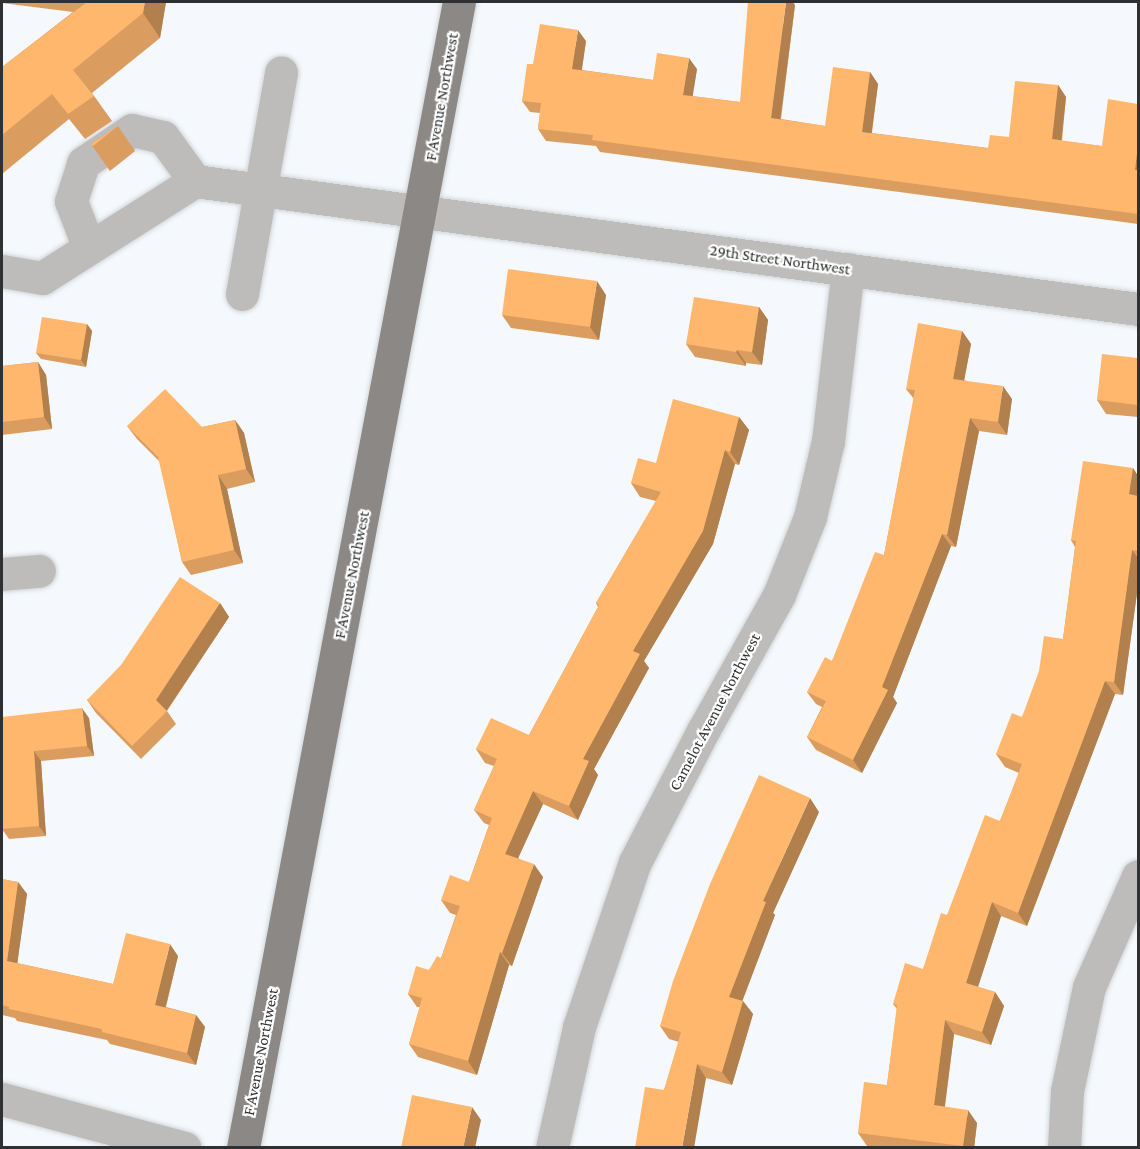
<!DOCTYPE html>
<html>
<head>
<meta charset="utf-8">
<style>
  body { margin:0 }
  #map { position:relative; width:1140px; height:1149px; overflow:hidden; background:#f5f9fd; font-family:"Crimson Pro",serif }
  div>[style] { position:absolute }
  .roads { filter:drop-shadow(0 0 2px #d1d5d8) drop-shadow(0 0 2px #d1d5d8) }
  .minor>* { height:33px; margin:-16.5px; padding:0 16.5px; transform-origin:16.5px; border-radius:16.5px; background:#bebbbb }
  .major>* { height:33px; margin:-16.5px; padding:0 16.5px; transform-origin:16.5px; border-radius:16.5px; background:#8c8886 }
  .wall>* { inset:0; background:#db9d5f }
  .shaded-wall>* { inset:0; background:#b2804d }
  .building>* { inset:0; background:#ffb76e }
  span { translate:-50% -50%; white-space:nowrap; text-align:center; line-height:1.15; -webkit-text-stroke:4.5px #fff; paint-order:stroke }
  .street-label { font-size:16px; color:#2e3031 }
  .frame { position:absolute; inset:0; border:3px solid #2e3031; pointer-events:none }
</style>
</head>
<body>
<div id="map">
  <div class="roads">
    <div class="minor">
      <i style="left:89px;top:248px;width:50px;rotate:-111deg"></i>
      <i style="left:71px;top:201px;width:40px;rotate:-72deg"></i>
      <i style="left:83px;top:163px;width:59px;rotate:-34deg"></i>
      <i style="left:132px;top:130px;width:32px;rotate:13deg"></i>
      <i style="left:163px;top:137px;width:54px;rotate:54deg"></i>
      <i style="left:195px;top:181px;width:952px;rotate:7.73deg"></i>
      <i style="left:2px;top:271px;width:41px;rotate:9.9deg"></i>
      <i style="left:42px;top:278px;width:181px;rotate:-32.4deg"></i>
      <i style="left:242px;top:294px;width:225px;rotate:-80deg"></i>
      <i style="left:2px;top:574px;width:37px;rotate:-5deg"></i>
      <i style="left:2px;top:1099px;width:189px;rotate:15deg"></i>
      <i style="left:552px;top:1148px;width:124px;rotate:-77.4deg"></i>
      <i style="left:579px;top:1027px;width:174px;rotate:-71.3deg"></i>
      <i style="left:635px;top:862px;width:148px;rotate:-62.6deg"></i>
      <i style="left:703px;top:731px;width:156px;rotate:-60.8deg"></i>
      <i style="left:779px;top:595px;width:84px;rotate:-68.3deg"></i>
      <i style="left:810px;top:517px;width:78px;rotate:-76.7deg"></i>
      <i style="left:828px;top:441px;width:173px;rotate:-83.4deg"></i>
      <i style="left:1064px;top:1148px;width:57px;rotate:-87deg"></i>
      <i style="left:1067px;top:1091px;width:106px;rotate:-78.1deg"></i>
      <i style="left:1089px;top:987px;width:121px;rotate:-66.2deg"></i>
    </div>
    <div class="major">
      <i style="left:243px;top:1148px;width:1166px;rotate:-79.33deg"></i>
    </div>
  </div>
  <div class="wall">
    <i style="clip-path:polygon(2px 2px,166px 2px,160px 38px,92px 93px,112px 121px,85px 139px,69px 119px,2px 174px,2px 67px,73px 12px,2px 3px)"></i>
    <i style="clip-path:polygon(795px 5px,781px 119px,825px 126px,870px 72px,878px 84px,872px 133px,988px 148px,1009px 137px,1058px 85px,1066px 97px,1062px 141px,1102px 146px,1138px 104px,1138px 224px,600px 152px,596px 146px,546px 141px,538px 129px,540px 113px,530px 112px,522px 101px,533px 64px,586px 41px,582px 70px,653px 80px,697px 69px,692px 96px,740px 102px)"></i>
    <i style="clip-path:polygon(118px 126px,135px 151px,110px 171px,91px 144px)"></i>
    <i style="clip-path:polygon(606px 295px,599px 340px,511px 328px,502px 315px)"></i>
    <i style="clip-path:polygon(759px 307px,768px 320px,762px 365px,746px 363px,746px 366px,695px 357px,686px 344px)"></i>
    <i style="clip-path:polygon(87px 324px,92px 331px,86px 367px,41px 359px,36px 353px)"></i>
    <i style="clip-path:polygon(962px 331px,971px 344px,964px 380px,1012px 399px,1007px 435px,979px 431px,956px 547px,951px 546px,893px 697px,897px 703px,862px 773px,816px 750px,807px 737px,822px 707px,816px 704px,807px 692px,832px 661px,884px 555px,914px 399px,906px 389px)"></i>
    <i style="clip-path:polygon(1138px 358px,1138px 417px,1106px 414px,1097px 400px)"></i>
    <i style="clip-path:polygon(38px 362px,46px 375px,52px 429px,2px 435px,2px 366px)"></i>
    <i style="clip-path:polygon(739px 417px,749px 430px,739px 465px,735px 464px,713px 544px,644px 661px,649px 668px,594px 769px,598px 775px,578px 820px,543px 804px,518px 858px,543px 877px,512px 966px,509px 965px,477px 1075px,418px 1057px,409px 1044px,420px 1007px,417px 1007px,408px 994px,429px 970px,441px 958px,456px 915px,450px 913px,441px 900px,469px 882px,489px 825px,484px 823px,474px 810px,494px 766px,485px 763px,476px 749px,529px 735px,598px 607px,596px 603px,656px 501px,640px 497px,631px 483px,656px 463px)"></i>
    <i style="clip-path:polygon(235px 420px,244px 433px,255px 482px,227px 489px,243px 563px,191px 575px,182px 562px,160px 462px,137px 439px,127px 426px,202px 427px)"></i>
    <i style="clip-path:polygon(1133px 468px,1138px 476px,1138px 586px,1123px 695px,1115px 694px,1027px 926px,1001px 916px,978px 987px,995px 992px,1004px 1006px,991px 1045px,954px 1034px,945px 1107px,977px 1123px,974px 1148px,880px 1148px,867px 1146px,858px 1133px,887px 1085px,897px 1009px,893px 1004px,923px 969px,947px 915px,1000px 821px,1019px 773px,1005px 767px,996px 754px,1022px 717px,1063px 639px,1075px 547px,1071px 540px)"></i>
    <i style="clip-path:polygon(220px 603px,229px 617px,167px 711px,176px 724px,141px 759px,96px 713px,87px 700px)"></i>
    <i style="clip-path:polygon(2px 717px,89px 718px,94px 756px,41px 761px,46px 836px,9px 839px,2px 829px)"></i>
    <i style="clip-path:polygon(819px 812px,773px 913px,775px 915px,742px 1000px,753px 1014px,732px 1085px,706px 1078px,664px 1090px,679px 1042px,669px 1039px,660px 1026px)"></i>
    <i style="clip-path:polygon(2px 879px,18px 882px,27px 894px,17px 963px,113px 984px,178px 956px,166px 1007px,196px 1015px,205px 1027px,196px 1065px,110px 1044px,107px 1040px,17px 1021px,15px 1018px,2px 1015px)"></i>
  </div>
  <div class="shaded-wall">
    <i style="clip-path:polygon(145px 2px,166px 2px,160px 38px,143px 13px)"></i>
    <i style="clip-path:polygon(786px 2px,793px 2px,795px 5px,779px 129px,771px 118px)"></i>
    <i style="clip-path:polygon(578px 30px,586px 41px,580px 80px,572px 69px)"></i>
    <i style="clip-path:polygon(689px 58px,697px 69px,691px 107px,683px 95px)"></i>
    <i style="clip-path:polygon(870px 72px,878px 84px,870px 144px,862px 132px)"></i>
    <i style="clip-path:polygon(1058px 85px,1066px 97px,1060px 151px,1052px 139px)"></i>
    <i style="clip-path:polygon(1138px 144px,1138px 175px,1135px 170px)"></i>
    <i style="clip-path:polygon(597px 281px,606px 295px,599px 340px,590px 327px)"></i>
    <i style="clip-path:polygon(759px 307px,768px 320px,762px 365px,752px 352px)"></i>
    <i style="clip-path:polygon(87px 324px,92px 331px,86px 367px,81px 360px)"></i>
    <i style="clip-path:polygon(962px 331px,971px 344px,962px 392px,953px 379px)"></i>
    <i style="clip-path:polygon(737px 350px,746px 363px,746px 366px,736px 352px)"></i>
    <i style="clip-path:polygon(38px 362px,46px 375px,52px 429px,44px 417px)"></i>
    <i style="clip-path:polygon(1003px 386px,1012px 399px,1007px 435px,998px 422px)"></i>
    <i style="clip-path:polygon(739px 417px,749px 430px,739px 465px,730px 452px)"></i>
    <i style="clip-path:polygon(970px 418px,979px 431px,956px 547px,947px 535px)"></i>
    <i style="clip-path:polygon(235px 420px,244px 433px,255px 482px,246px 469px)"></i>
    <i style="clip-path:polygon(725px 450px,735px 464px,713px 544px,644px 661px,649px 668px,594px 769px,598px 775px,578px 820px,569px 806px,583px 759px)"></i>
    <i style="clip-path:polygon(1133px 468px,1138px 476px,1138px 508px,1129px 494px)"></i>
    <i style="clip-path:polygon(218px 475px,227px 489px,243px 563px,234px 550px)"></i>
    <i style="clip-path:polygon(942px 534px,951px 546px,893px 697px,897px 703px,862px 773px,853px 760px)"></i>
    <i style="clip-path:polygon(1132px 550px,1138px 558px,1138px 586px,1123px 695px,1114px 682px)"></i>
    <i style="clip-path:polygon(220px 603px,229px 617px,165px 713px,156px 700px)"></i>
    <i style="clip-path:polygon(1105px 681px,1115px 694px,1027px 926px,1018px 913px)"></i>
    <i style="clip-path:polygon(82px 708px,89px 718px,94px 756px,87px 746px)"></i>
    <i style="clip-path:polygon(34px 751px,41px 761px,46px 836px,39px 826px)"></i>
    <i style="clip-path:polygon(533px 791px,543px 804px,514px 867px,505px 854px)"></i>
    <i style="clip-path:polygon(810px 798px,819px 812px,773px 913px,775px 915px,739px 1010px,729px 997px,763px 901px)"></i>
    <i style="clip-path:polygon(534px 864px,543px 877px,512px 966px,502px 953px)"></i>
    <i style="clip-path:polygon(18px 882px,27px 894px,16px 973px,7px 961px)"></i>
    <i style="clip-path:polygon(992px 902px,1001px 916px,975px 996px,966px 983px)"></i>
    <i style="clip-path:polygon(170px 944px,178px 956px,163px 1017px,155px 1005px)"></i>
    <i style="clip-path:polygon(500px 952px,509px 965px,477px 1075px,468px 1061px)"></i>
    <i style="clip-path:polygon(995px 992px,1004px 1006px,991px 1045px,982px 1032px)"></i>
    <i style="clip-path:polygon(743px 1001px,753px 1014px,732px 1085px,722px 1072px)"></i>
    <i style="clip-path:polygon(196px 1015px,205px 1027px,196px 1065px,187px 1053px)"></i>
    <i style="clip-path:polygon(945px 1020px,954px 1034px,943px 1119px,934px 1105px)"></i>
    <i style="clip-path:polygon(697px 1064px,706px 1078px,694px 1148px,682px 1148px)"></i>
    <i style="clip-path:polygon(472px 1107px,481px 1120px,475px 1148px,463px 1148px)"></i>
    <i style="clip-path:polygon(968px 1110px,977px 1123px,974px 1148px,964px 1148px,963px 1146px)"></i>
  </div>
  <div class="building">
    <i style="clip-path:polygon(87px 2px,145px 2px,143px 13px,73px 70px,94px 96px,68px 114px,52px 94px,2px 135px,2px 67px)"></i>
    <i style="clip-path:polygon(748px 2px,786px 2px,771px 118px,825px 126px,833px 67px,870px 72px,862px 132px,988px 148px,990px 135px,1009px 137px,1015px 81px,1058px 85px,1052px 139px,1102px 146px,1108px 99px,1138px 104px,1138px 144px,1135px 170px,1138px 170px,1138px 214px,592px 140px,593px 135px,538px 129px,541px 103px,522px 101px,527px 64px,533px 64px,540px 24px,578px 30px,572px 69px,653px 80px,657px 53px,689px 58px,683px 95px,740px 102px)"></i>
    <i style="clip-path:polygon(118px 126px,93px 146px,91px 144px)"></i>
    <i style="clip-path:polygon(508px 269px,597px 281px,590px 327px,502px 315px)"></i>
    <i style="clip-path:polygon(694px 297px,759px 307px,752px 352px,737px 350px,736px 352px,686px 344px)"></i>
    <i style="clip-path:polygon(42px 317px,87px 324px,81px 360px,36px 353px)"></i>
    <i style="clip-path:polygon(918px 323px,962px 331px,953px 379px,1003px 386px,998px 422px,970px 418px,947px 535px,942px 534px,882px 687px,888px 690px,853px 760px,807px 737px,826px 701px,807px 692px,825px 657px,832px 661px,875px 552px,884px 555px,915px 390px,906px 389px)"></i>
    <i style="clip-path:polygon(1102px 354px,1138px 358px,1138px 405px,1097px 400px)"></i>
    <i style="clip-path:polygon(38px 362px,44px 417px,2px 422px,2px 366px)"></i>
    <i style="clip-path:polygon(165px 389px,202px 427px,235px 420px,246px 469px,218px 475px,234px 550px,182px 562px,158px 457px,127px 426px)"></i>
    <i style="clip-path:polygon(673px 399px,739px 417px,730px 452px,725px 450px,703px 531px,633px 651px,640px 654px,583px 759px,589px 761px,569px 806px,533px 791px,505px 854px,534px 864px,502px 953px,500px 952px,468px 1061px,409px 1044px,422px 998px,408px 994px,416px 966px,429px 970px,437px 956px,441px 958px,460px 906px,441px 900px,450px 875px,469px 882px,492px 818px,474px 810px,497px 759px,476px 749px,491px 718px,529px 735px,599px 605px,596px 603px,661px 492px,631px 483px,638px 458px,656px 463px)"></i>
    <i style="clip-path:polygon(1083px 461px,1133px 468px,1129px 494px,1138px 496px,1138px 551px,1132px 550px,1114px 682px,1105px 681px,1018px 913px,992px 902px,966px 983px,995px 992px,982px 1032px,945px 1020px,934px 1105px,968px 1110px,963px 1146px,858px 1133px,864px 1082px,887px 1085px,897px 1005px,893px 1004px,905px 963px,923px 969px,941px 913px,947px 915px,985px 815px,1000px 821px,1022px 764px,996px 754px,1012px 713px,1022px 717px,1039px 671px,1044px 636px,1063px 639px,1076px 541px,1071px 540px)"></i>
    <i style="clip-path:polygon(180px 577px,220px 603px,156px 700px,167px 711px,132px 746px,87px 700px,121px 665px)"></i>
    <i style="clip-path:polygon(82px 708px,87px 746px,34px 751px,39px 826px,2px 829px,2px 717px)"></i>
    <i style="clip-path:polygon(759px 775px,810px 798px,763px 901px,766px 902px,729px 997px,743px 1001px,722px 1072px,697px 1064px,682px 1148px,635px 1148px,645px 1087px,664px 1090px,681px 1032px,660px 1026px,673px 981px,710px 884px)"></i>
    <i style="clip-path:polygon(2px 879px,18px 882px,7px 961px,113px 984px,126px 933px,170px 944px,155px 1005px,196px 1015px,187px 1053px,102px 1032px,102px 1029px,9px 1009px,9px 1007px,2px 1005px)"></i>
    <i style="clip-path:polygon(412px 1095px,472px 1107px,463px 1148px,401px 1148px)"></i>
  </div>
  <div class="street-label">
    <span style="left:442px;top:97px;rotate:-80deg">F Avenue Northwest</span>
    <span style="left:780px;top:260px;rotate:8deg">29th Street Northwest</span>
    <span style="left:352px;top:575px;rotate:-79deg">F Avenue Northwest</span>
    <span style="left:715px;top:712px;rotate:-62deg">Camelot Avenue Northwest</span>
    <span style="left:261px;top:1052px;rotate:-79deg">F Avenue Northwest</span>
  </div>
  <div class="frame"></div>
</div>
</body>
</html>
